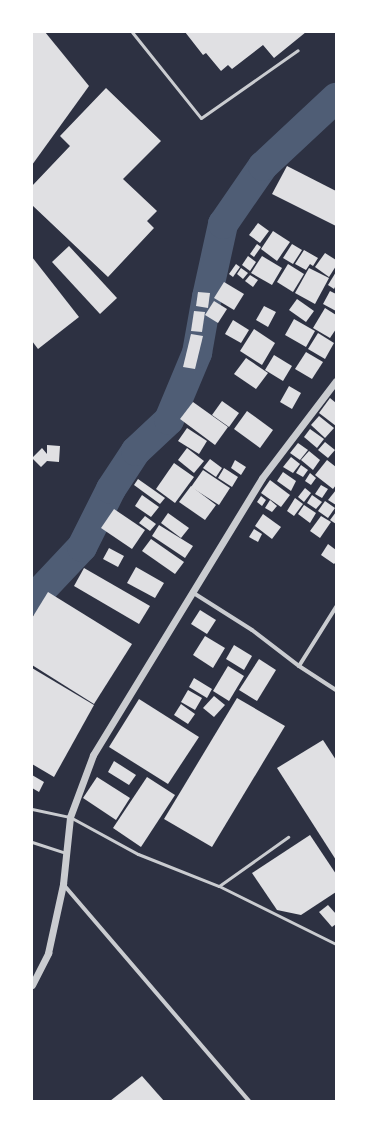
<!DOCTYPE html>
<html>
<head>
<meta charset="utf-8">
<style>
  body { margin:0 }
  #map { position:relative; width:368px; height:1133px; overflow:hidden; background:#2d3142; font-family:"Source Serif 4",serif }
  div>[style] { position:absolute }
  .river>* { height:30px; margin:-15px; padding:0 15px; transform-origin:15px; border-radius:15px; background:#4f5d75 }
  .building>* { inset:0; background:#e0e0e3 }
  .service>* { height:3px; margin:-1.5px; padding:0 1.5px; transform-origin:1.5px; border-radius:1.5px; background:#caccd0 }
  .minor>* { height:4px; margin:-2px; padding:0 2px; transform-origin:2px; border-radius:2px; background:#caccd0 }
  .tertiary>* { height:7px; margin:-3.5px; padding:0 3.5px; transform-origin:3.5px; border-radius:3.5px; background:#caccd0 }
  span { translate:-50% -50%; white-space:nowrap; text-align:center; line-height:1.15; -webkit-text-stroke:3px #fff; paint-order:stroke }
  .frame { position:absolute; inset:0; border:33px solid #fff; pointer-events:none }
</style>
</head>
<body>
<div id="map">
  <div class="river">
    <i style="left:32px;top:600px;width:73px;rotate:-46.7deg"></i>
    <i style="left:82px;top:547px;width:65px;rotate:-63.4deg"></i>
    <i style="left:111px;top:489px;width:45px;rotate:-56.7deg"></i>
    <i style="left:136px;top:451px;width:45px;rotate:-43.2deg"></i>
    <i style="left:169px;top:420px;width:73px;rotate:-67.3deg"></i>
    <i style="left:197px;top:353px;width:57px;rotate:-79.9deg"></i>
    <i style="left:207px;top:297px;width:75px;rotate:-77.6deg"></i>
    <i style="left:223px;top:224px;width:70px;rotate:-55.4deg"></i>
    <i style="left:263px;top:166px;width:100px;rotate:-43deg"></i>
  </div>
  <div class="building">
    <i style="clip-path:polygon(32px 32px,45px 32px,89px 86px,32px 165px)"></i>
    <i style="clip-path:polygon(185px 32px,306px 32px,274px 58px,263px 45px,232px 69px,228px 65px,221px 71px,206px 53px,203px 55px)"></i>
    <i style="clip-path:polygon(106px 88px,161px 141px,123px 179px,157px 211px,147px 221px,154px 228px,108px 277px,32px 205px,32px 186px,70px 146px,60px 136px)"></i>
    <i style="clip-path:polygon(287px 166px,336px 191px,336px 226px,272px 194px)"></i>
    <i style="clip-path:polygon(258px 223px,269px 231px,260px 243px,249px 235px)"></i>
    <i style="clip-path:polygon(273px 231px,290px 242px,277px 261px,261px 249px)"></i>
    <i style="clip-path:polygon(257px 244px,261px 247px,254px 257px,250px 254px)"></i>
    <i style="clip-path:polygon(292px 244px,302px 250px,293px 264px,283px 258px)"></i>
    <i style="clip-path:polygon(69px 246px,117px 298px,100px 314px,52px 262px)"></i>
    <i style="clip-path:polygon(304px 250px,318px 258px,313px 266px,310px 264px,306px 270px,295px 264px)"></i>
    <i style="clip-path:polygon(325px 253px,336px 260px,336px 266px,329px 277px,315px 267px)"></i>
    <i style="clip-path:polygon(248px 256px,256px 262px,250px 271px,242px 265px)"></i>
    <i style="clip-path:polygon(262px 256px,282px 268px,272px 285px,251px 273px)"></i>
    <i style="clip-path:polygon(32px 257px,79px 317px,38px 349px,32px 341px)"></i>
    <i style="clip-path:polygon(236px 264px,240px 267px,233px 277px,229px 274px)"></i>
    <i style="clip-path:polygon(288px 264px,304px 274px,293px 292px,277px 282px)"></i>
    <i style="clip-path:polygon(241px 268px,248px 273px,243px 279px,237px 274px)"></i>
    <i style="clip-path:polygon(309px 268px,329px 278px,315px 304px,295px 293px)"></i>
    <i style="clip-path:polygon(336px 272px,336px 285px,334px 289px,328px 285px)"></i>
    <i style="clip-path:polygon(250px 275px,258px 280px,253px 287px,245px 281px)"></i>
    <i style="clip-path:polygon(224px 282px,244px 294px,234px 310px,214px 298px)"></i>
    <i style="clip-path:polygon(330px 291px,336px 294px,336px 311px,323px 304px)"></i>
    <i style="clip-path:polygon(198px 292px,210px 293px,208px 308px,196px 306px)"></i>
    <i style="clip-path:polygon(297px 299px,314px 311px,306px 322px,289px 310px)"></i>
    <i style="clip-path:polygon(214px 301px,227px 309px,218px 323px,205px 315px)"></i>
    <i style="clip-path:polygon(264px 306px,276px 312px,268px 327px,256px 320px)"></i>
    <i style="clip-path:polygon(325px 308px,336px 315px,336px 329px,330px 338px,313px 328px)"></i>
    <i style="clip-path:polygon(194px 311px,205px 312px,202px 332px,191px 331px)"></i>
    <i style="clip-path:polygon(294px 319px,315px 331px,306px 347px,285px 335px)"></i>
    <i style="clip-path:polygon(233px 320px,249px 330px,241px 343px,225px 334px)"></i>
    <i style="clip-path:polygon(254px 329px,275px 343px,262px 365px,240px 351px)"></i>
    <i style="clip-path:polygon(318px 333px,334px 343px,325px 359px,308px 349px)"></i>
    <i style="clip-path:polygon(191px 334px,203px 336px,195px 369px,183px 367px)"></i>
    <i style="clip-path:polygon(306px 352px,323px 362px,312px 379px,295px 369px)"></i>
    <i style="clip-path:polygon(274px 355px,292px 366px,283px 381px,265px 370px)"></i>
    <i style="clip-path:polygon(246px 358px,268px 373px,256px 389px,234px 374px)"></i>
    <i style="clip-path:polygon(289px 386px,301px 393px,292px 409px,280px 402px)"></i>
    <i style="clip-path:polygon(330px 398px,336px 403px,336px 426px,319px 413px)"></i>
    <i style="clip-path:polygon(222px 401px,239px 413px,229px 427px,212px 415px)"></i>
    <i style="clip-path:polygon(193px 402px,228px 427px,215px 445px,180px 419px)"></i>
    <i style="clip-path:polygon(247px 411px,273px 430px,260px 448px,234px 429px)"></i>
    <i style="clip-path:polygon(319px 416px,334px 428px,325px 438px,311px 425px)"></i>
    <i style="clip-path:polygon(187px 428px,207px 441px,199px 454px,178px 441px)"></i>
    <i style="clip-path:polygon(310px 429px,324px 439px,317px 448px,304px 437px)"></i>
    <i style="clip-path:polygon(325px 442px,335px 450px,328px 458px,318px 450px)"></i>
    <i style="clip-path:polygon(298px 443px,308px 450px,300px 460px,290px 453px)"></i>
    <i style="clip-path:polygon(47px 445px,60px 446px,59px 462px,47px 461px,41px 467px,32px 458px,42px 448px,47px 454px)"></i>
    <i style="clip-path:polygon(187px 448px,204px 461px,194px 473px,178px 460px)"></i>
    <i style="clip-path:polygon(309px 451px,320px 460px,313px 470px,301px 460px)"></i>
    <i style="clip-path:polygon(291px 457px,300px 464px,293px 473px,283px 467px)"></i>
    <i style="clip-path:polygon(210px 459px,222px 468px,216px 477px,203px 468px)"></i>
    <i style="clip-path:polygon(235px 460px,246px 467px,241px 475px,231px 468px)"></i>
    <i style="clip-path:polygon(327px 460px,336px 467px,336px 485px,333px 489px,315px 475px)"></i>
    <i style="clip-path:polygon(174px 463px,194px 477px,175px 503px,156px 489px)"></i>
    <i style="clip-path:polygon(301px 465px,308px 470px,303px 477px,296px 473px)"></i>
    <i style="clip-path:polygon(224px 468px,238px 477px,232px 487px,218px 478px)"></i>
    <i style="clip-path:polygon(203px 470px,230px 488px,219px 505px,191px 487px)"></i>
    <i style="clip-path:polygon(283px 472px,296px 481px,291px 491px,277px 481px)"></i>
    <i style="clip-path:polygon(310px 473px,316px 478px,311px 485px,305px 481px)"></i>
    <i style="clip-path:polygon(138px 479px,165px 498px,160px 504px,134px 485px)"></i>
    <i style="clip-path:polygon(270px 480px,290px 495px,281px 507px,261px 493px)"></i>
    <i style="clip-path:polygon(321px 485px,328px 489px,322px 498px,315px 494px)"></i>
    <i style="clip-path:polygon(191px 486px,216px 505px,205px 520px,179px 502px)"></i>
    <i style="clip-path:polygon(305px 488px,311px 493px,304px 502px,298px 497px)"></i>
    <i style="clip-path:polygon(336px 490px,336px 505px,328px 500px)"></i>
    <i style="clip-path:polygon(142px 495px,159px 507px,151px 517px,135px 506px)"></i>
    <i style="clip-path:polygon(312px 495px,322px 502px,316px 509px,307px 503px)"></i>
    <i style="clip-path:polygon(261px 496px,266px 500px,262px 506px,257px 502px)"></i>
    <i style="clip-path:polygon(295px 498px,303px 504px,294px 516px,287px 511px)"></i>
    <i style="clip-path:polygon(270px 500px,277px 506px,272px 512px,265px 508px)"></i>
    <i style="clip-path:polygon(325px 501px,335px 508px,328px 518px,318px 511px)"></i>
    <i style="clip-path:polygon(304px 505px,316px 513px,310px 523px,298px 514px)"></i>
    <i style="clip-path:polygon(114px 509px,145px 530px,132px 549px,101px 528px)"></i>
    <i style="clip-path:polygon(336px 512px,336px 524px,330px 520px)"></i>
    <i style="clip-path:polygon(168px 513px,189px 528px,181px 538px,161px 523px)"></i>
    <i style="clip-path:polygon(263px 514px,281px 527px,272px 539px,255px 526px)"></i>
    <i style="clip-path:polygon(145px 516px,156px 524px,150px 531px,139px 523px)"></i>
    <i style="clip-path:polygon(321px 516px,331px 522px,320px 538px,310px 531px)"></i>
    <i style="clip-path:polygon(159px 525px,193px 546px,185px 558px,152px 536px)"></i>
    <i style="clip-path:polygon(254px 529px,262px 534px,258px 542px,249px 537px)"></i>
    <i style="clip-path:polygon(151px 539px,184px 562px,175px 574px,142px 551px)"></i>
    <i style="clip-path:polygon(328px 544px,336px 550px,336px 562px,334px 564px,321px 555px)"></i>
    <i style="clip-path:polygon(109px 548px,124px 556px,118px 567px,103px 559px)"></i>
    <i style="clip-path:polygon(136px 567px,164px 583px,155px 598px,127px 583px)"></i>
    <i style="clip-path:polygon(84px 568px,150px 606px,139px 624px,74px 586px)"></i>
    <i style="clip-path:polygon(48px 592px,132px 644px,94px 704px,32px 665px,32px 618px)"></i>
    <i style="clip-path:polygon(200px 610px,216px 620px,207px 634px,191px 624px)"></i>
    <i style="clip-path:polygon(205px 636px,225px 648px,213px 668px,193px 655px)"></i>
    <i style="clip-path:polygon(234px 645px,252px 656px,244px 670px,226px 659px)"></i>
    <i style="clip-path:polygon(259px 659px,276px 670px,257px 701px,239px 690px)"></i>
    <i style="clip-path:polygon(228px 666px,244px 676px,229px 701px,213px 691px)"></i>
    <i style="clip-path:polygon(32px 668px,94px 705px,54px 777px,32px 764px)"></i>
    <i style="clip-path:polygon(194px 678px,212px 689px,207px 698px,189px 687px)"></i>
    <i style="clip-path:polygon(188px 690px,202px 698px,195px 710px,181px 702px)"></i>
    <i style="clip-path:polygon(214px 696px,225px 705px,214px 717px,203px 708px)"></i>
    <i style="clip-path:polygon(237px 698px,285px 726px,212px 847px,164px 819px)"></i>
    <i style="clip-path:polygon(139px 699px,199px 737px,168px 784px,109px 747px)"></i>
    <i style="clip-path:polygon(181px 704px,195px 714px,188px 724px,174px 715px)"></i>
    <i style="clip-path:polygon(323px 740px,336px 760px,336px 860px,277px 768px)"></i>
    <i style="clip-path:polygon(114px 761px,136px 775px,129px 785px,108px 772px)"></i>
    <i style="clip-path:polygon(32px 775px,44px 782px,39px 792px,32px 788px)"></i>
    <i style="clip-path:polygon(97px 777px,130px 798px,116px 820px,83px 798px)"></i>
    <i style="clip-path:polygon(147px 777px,175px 795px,141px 847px,113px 828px)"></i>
    <i style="clip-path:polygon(310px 835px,336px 874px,336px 892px,301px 915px,277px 910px,252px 873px)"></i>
    <i style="clip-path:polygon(328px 905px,336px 914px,336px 924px,332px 927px,319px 912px)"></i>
    <i style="clip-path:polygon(142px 1076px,164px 1101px,110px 1101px)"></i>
  </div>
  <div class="service">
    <i style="left:132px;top:32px;width:110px;rotate:51.3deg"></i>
    <i style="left:201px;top:118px;width:118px;rotate:-35deg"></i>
    <i style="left:32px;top:809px;width:39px;rotate:12deg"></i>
    <i style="left:70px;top:817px;width:77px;rotate:28.6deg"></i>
    <i style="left:138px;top:854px;width:87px;rotate:21.6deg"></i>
    <i style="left:219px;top:886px;width:131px;rotate:26.4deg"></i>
    <i style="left:32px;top:842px;width:36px;rotate:18deg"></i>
    <i style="left:219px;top:886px;width:85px;rotate:-35.4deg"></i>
  </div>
  <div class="minor">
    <i style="left:192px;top:592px;width:71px;rotate:32.3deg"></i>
    <i style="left:252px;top:630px;width:59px;rotate:37.5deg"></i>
    <i style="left:299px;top:666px;width:44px;rotate:33deg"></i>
    <i style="left:299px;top:666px;width:70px;rotate:-57.9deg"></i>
    <i style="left:63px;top:884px;width:286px;rotate:49.4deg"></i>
  </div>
  <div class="tertiary">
    <i style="left:32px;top:985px;width:36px;rotate:-63deg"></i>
    <i style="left:48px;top:953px;width:71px;rotate:-77.7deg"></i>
    <i style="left:63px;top:884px;width:67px;rotate:-84deg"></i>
    <i style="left:70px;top:817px;width:66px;rotate:-69.6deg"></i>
    <i style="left:93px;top:755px;width:324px;rotate:-58.6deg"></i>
    <i style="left:262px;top:478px;width:122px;rotate:-52.7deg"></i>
  </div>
  <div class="frame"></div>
</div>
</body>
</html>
